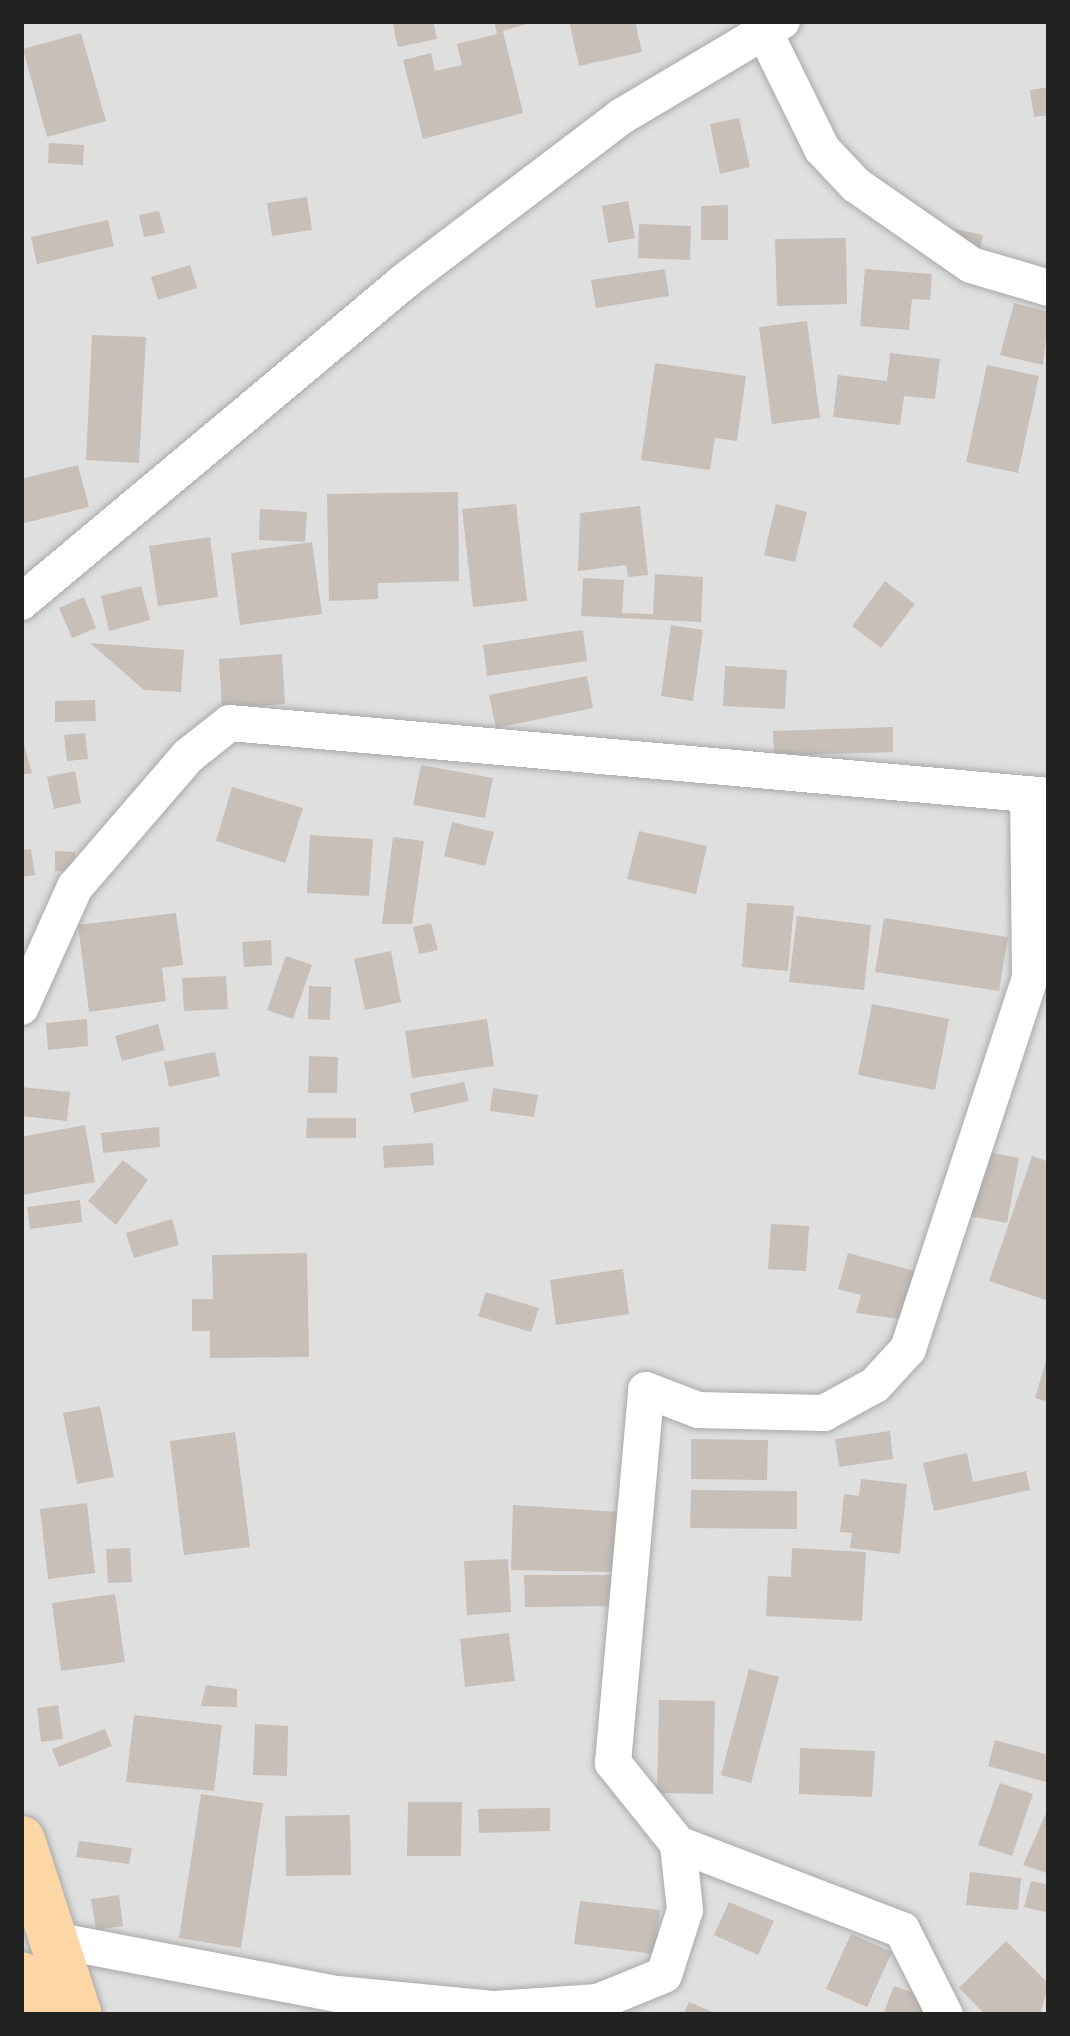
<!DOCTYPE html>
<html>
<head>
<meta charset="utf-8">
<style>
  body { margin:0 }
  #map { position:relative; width:1070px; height:2036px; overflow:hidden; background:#f2efe9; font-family:"Public Sans",sans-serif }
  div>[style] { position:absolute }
  .residential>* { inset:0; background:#e0dfdf }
  .building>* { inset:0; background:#c7bfb8 }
  .roads { filter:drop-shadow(0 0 3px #a9a9a9) drop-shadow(0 0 3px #a9a9a9) }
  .minor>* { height:36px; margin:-18px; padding:0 18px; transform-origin:18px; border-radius:18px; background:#fff }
  .major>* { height:48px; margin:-24px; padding:0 24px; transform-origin:24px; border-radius:24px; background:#fcd6a4 }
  span { translate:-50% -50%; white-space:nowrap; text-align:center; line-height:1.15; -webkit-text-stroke:10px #fff; paint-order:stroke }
  .frame { position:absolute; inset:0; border:24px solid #222; pointer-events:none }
</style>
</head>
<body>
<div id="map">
  <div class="residential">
    <i style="clip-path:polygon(21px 21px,1049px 21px,1049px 2015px,21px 2015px)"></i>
  </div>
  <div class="building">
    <i style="clip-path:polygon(392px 21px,433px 21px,437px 39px,398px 47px)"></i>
    <i style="clip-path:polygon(494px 21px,537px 21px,503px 31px,523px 113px,423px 139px,403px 60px,431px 53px,435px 71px,462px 65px,457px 44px,497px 34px)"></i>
    <i style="clip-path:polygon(569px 21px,635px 21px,642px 52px,579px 66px)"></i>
    <i style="clip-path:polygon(81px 33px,106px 121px,47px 137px,23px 49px)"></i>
    <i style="clip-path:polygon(1049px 87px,1049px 115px,1034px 117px,1030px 90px)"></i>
    <i style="clip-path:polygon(739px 118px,750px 167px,720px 174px,710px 124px)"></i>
    <i style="clip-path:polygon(49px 143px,84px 145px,83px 165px,48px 163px)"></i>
    <i style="clip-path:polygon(307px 197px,312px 230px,272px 236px,267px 203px)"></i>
    <i style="clip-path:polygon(628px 201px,635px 238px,608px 243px,602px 206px)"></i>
    <i style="clip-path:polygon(728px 205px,728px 240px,701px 240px,701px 206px)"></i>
    <i style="clip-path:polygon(159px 211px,165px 233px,144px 237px,139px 215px)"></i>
    <i style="clip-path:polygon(108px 220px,114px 246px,37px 264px,31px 237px)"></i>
    <i style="clip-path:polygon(639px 224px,691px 226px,690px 260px,638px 258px)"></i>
    <i style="clip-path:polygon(955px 229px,983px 235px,979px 254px,951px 248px)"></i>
    <i style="clip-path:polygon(846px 238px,847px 304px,777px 306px,775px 239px)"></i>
    <i style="clip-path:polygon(190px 265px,197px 288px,158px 300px,151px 277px)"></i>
    <i style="clip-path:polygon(665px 269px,669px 296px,596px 308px,591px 280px)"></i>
    <i style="clip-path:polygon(865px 269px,932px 274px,930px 300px,912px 299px,909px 330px,860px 326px)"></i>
    <i style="clip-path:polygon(1014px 303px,1049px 312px,1043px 365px,1000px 355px)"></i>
    <i style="clip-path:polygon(807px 321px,820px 418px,772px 424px,759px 327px)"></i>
    <i style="clip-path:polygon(92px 335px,146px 337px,139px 463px,86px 460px)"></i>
    <i style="clip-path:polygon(890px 353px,940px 359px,935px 399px,904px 396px,900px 425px,833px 417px,838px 375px,887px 381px)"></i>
    <i style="clip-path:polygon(655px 363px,746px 376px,737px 441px,715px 438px,710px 470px,641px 460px)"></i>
    <i style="clip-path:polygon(987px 365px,1039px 376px,1018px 473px,966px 462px)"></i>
    <i style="clip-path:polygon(78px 465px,89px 507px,21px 524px,21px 479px)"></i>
    <i style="clip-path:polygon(458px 492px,459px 581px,378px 583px,378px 599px,329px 601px,327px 494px)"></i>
    <i style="clip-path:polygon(516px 504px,527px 601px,473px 607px,462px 509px)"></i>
    <i style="clip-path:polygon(776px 504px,807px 512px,795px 562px,764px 555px)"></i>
    <i style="clip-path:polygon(640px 506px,648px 575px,628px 577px,626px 565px,578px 571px,580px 513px)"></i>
    <i style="clip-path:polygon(260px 509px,307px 512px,305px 542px,259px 540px)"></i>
    <i style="clip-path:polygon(210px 537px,218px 597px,158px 606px,149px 546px)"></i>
    <i style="clip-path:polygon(312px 542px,322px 614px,240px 625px,231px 553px)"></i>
    <i style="clip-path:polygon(655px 574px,703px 577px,701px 622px,581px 616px,583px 578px,624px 580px,622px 613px,653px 614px)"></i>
    <i style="clip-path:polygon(885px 581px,915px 604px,881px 648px,852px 626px)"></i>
    <i style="clip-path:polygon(141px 586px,150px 620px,109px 631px,101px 596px)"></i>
    <i style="clip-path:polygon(84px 597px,96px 628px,72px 638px,59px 608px)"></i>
    <i style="clip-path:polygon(671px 625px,703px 630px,693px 701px,661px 696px)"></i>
    <i style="clip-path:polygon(583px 630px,587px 661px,487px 676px,483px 645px)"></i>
    <i style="clip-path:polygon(90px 643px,184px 650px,181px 692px,144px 690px)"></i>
    <i style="clip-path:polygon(282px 654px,285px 704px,222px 709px,219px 659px)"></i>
    <i style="clip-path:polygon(725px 666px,787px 670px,785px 709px,723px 706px)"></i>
    <i style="clip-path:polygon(587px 676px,593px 708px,496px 728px,489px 695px)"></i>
    <i style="clip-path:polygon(95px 700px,96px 721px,55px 722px,55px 701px)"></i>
    <i style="clip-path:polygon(893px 727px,893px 752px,774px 756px,773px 731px)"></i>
    <i style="clip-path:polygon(85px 733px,88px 759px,67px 761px,64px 735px)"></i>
    <i style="clip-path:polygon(21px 734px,32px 773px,21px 775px)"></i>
    <i style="clip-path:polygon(421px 765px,493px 778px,485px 818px,413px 805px)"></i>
    <i style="clip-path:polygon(75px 771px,81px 803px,54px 809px,47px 777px)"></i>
    <i style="clip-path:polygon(232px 787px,303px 808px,285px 863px,216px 841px)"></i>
    <i style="clip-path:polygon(452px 822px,494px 832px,485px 866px,444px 856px)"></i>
    <i style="clip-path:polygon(639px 831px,707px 846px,696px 894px,627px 879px)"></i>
    <i style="clip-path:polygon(310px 835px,373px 839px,369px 896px,307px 893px)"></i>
    <i style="clip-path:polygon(393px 837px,424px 841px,412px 924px,382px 924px)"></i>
    <i style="clip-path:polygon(31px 849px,35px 875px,21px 877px,21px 850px)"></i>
    <i style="clip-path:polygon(55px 851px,75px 852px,74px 872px,55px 871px)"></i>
    <i style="clip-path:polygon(747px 903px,794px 906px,788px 971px,742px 967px)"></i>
    <i style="clip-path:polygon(176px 913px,183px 965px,162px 968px,166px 1001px,89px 1012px,78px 925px)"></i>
    <i style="clip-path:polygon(797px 916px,871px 925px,864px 990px,789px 982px)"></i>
    <i style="clip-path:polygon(884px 918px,1008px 937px,999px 991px,875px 972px)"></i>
    <i style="clip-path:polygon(431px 923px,438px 950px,419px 954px,413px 927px)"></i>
    <i style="clip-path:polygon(271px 940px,272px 965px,244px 967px,242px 942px)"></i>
    <i style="clip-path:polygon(391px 951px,401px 1002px,365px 1010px,354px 959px)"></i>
    <i style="clip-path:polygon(286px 956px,312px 965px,293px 1019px,267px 1010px)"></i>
    <i style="clip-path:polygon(226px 976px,228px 1009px,184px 1011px,182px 978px)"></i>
    <i style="clip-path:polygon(309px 986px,331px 987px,330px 1020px,308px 1019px)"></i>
    <i style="clip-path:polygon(872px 1004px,949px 1019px,935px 1090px,858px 1075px)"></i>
    <i style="clip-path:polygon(87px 1019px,88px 1046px,48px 1050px,46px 1023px)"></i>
    <i style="clip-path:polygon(487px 1019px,494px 1066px,412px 1078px,405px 1031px)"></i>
    <i style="clip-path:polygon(158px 1024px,165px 1050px,122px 1061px,115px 1036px)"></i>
    <i style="clip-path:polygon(215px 1052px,220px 1076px,169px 1087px,164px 1062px)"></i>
    <i style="clip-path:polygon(309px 1056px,338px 1057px,337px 1093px,308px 1093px)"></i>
    <i style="clip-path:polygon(464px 1082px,469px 1101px,414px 1113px,410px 1093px)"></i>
    <i style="clip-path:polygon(21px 1087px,70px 1092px,67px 1121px,21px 1116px)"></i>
    <i style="clip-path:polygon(493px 1088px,538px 1095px,534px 1117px,490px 1111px)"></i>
    <i style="clip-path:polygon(307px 1118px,356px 1118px,356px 1138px,306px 1138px)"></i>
    <i style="clip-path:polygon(85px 1125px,95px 1182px,21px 1195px,21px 1137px)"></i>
    <i style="clip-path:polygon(159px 1127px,160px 1147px,103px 1153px,101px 1133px)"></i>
    <i style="clip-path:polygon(433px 1143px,434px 1165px,384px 1168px,383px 1146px)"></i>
    <i style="clip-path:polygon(976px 1150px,1019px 1158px,1007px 1223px,964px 1215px)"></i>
    <i style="clip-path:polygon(1032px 1156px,1049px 1162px,1049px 1301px,989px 1281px)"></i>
    <i style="clip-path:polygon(123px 1160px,148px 1180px,116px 1225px,88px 1201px)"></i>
    <i style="clip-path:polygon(80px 1200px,82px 1222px,30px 1229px,27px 1207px)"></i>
    <i style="clip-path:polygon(172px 1219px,179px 1245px,134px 1258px,126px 1233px)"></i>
    <i style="clip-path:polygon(771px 1224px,809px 1226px,806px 1271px,768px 1269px)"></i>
    <i style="clip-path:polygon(307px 1253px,309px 1357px,210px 1358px,210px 1331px,192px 1331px,192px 1299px,213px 1299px,212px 1255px)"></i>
    <i style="clip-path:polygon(848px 1253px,926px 1274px,914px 1321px,856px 1313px,861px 1295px,838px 1289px)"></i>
    <i style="clip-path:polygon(623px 1269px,629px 1314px,556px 1325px,550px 1280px)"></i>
    <i style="clip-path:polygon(486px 1292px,539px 1308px,531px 1332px,478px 1316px)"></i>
    <i style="clip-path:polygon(1049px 1350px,1049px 1402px,1035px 1398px)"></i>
    <i style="clip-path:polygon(100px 1406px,114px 1477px,77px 1484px,63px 1413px)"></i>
    <i style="clip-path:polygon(890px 1431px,893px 1459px,839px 1467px,835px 1439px)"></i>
    <i style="clip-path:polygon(235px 1432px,250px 1547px,184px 1555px,170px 1441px)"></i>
    <i style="clip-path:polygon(691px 1439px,768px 1440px,767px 1480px,691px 1479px)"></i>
    <i style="clip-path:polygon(967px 1453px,973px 1482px,1026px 1471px,1030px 1490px,934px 1511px,923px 1463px)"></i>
    <i style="clip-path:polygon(861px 1479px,907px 1484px,900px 1554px,850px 1548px,852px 1533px,840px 1532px,844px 1494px,859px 1496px)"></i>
    <i style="clip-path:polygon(691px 1490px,797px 1491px,797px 1529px,690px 1528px)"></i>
    <i style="clip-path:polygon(87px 1503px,95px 1573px,48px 1579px,40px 1509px)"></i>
    <i style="clip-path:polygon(513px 1505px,619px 1512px,614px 1572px,511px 1570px)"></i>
    <i style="clip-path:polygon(130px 1548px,132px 1582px,108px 1583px,106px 1549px)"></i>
    <i style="clip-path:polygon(792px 1548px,866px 1552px,862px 1621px,766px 1616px,768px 1576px,791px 1577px)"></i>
    <i style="clip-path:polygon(508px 1559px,511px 1612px,467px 1615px,464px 1561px)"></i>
    <i style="clip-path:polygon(524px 1575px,615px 1575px,616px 1606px,525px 1607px)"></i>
    <i style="clip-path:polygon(115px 1594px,125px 1662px,61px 1671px,52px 1603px)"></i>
    <i style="clip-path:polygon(509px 1633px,515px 1681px,465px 1687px,460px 1639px)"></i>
    <i style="clip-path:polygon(749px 1669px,779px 1677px,751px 1783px,721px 1775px)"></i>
    <i style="clip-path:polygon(206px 1685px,237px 1689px,237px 1707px,201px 1706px)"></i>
    <i style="clip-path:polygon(659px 1700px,715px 1701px,713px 1794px,657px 1793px)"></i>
    <i style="clip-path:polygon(58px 1705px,63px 1739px,41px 1742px,37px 1708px)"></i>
    <i style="clip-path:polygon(134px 1715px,222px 1725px,214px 1791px,126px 1782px)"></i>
    <i style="clip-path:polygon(255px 1724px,288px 1726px,287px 1776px,253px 1775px)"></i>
    <i style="clip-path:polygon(105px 1729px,112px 1746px,59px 1767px,52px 1749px)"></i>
    <i style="clip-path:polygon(995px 1740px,1049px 1755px,1046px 1782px,988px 1766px)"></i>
    <i style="clip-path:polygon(800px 1748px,875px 1751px,872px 1797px,799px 1794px)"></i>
    <i style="clip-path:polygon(1000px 1783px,1033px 1794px,1012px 1856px,978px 1845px)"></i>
    <i style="clip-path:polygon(201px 1794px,263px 1803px,241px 1948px,179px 1938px)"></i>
    <i style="clip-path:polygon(408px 1802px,462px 1802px,461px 1856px,407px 1856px)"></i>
    <i style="clip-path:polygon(1049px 1806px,1049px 1874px,1023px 1865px)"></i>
    <i style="clip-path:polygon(550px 1808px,550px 1831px,479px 1833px,478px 1809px)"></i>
    <i style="clip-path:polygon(350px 1815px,351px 1875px,286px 1876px,285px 1816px)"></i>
    <i style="clip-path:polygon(79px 1841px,132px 1848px,129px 1864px,76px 1857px)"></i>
    <i style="clip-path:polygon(970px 1872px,1021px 1878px,1018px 1910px,966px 1905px)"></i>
    <i style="clip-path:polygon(1031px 1881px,1049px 1885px,1049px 1913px,1024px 1907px)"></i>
    <i style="clip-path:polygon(119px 1895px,123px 1926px,96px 1930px,91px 1899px)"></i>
    <i style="clip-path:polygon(580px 1901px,660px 1910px,655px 1954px,574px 1944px)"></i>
    <i style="clip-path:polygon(729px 1902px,774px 1921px,758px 1955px,714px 1935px)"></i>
    <i style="clip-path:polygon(851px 1934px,892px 1952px,867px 2007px,826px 1989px)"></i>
    <i style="clip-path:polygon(1006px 1941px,1049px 1984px,1040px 2015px,986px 2015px,959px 1988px)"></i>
    <i style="clip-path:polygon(894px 1986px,930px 1999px,924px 2015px,883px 2015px)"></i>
    <i style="clip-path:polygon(689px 2002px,720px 2015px,683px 2015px)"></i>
  </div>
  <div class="roads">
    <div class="minor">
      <i style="left:764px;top:31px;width:131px;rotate:63.8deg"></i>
      <i style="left:822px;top:149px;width:50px;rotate:46.6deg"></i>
      <i style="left:856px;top:185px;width:140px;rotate:34.8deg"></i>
      <i style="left:971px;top:265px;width:81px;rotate:16.4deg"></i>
      <i style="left:21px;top:602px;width:497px;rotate:-39.9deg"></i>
      <i style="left:402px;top:283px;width:276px;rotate:-37.2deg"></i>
      <i style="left:622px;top:116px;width:186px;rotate:-30.7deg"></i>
      <i style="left:21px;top:1007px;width:132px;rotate:-65.8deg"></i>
      <i style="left:75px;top:887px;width:173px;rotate:-49.2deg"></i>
      <i style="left:188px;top:756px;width:53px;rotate:-38.2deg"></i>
      <i style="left:230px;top:723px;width:822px;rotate:5.09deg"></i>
      <i style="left:59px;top:1941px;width:284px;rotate:10.8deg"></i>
      <i style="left:338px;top:1994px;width:158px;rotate:5.5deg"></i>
      <i style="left:495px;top:2009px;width:103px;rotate:-3.9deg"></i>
      <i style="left:598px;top:2002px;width:71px;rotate:-22.2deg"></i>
      <i style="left:664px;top:1975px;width:68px;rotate:-72.1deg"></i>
      <i style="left:685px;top:1910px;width:66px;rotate:-96.1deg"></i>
      <i style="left:945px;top:2015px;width:95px;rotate:-116.8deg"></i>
      <i style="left:902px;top:1930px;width:240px;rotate:-159deg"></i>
      <i style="left:678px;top:1844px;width:104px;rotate:-128.7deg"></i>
      <i style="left:613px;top:1763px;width:374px;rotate:-84.9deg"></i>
      <i style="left:646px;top:1390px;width:56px;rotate:21deg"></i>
      <i style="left:698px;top:1410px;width:126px;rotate:1.4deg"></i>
      <i style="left:824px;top:1413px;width:58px;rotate:-28.8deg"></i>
      <i style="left:875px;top:1385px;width:49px;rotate:-47.5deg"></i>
      <i style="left:908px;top:1349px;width:391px;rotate:-71.8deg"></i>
      <i style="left:1030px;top:977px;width:182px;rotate:-90.6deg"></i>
    </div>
    <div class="major">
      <i style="left:21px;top:1840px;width:184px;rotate:72deg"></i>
      <i style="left:21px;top:1976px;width:41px;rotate:74.2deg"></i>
    </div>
  </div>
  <div class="frame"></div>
</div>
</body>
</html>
